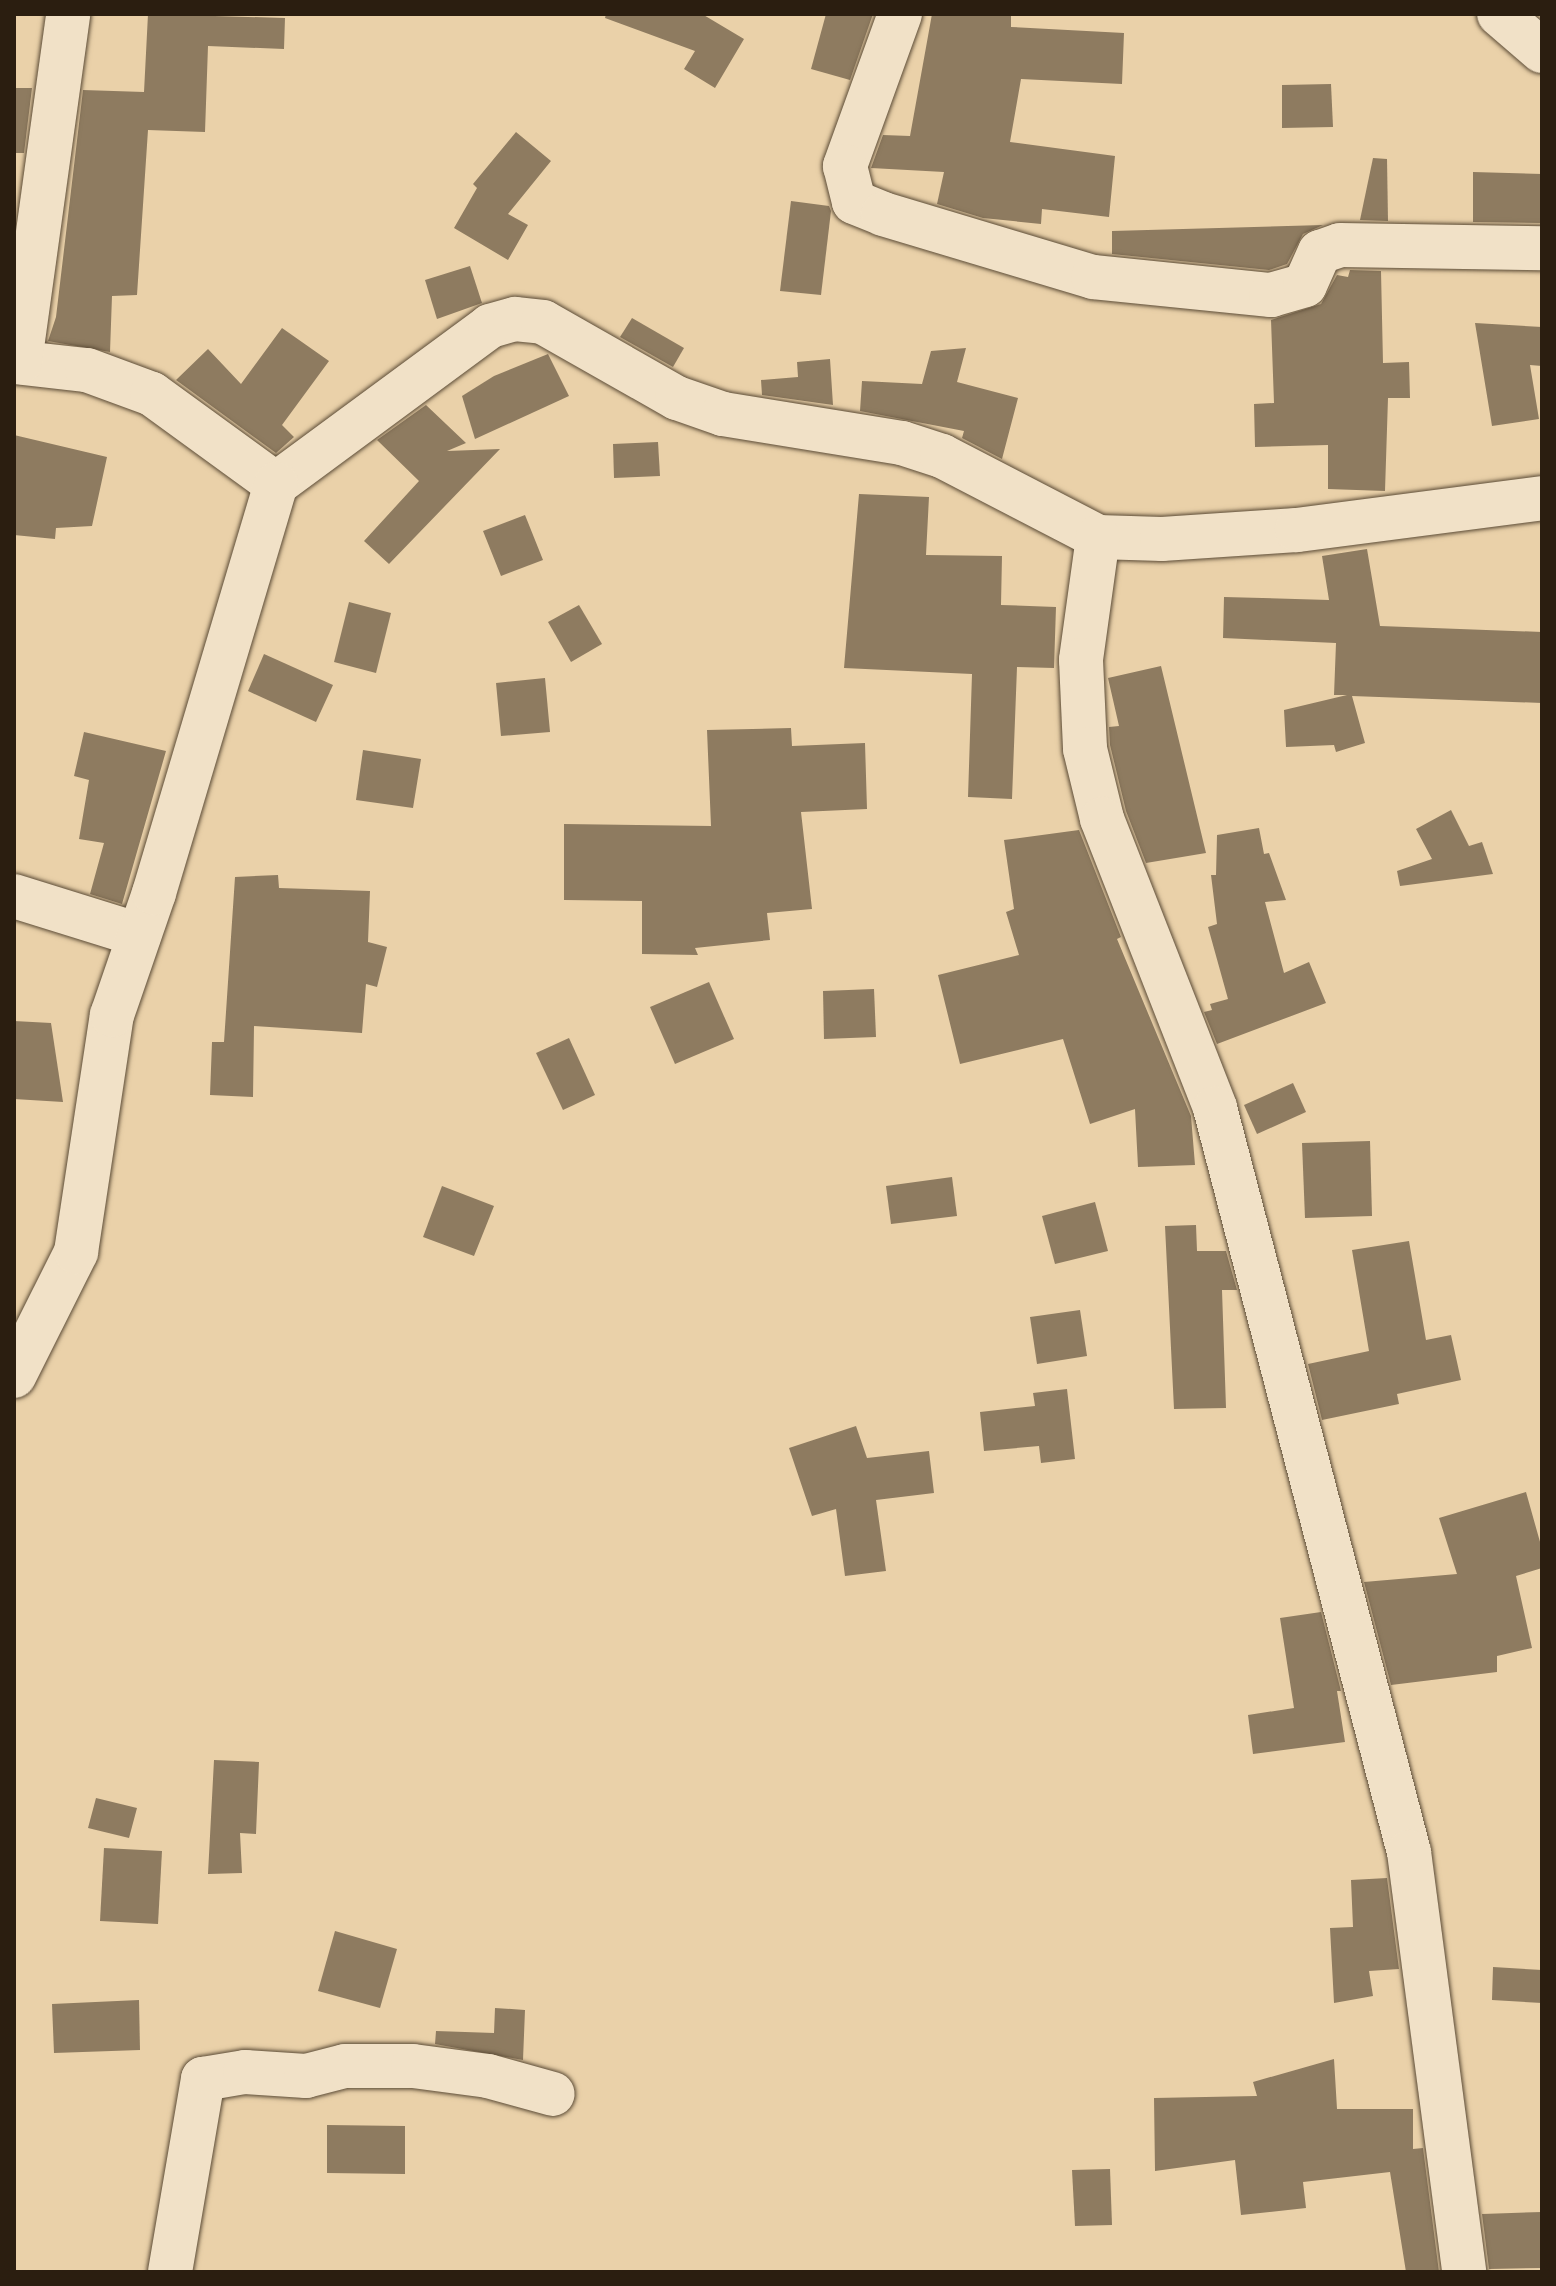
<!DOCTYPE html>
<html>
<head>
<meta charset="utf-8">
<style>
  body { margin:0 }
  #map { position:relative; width:1556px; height:2286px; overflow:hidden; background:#ead1a9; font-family:"IM FELL French Canon",serif }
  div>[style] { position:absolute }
  .building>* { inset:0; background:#8e7b60 }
  .roads { filter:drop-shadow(0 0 2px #5b4b36) drop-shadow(0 0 2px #5b4b36) }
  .minor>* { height:44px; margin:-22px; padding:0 22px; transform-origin:22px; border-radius:22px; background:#f1e1c7 }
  span { translate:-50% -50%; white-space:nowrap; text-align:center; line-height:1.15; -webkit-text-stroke:6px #f1e1c7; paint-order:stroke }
  .frame { position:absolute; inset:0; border:16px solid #2b1e10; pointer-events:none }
</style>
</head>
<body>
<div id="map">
  <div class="building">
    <i style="clip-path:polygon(148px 14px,285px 18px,284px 49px,208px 46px,205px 132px,148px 130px,137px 295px,112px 296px,110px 352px,48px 341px,56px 317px,83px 90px,144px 92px)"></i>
    <i style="clip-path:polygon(606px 14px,702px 14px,744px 39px,715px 88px,684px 69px,695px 51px,605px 18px)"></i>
    <i style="clip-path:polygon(826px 14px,873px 14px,850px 80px,811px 69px)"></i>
    <i style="clip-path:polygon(932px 14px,1011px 14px,1011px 27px,1124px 33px,1122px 84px,1021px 79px,1010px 142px,1115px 156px,1109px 217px,1042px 209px,1041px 224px,983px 218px,937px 204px,944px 172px,871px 168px,883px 135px,910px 136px)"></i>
    <i style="clip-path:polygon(1331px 84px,1333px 127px,1282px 128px,1282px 85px)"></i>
    <i style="clip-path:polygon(14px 88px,32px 88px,24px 153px,14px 153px)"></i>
    <i style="clip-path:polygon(516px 132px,551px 161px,508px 214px,528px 225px,508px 260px,454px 228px,477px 188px,473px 184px)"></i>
    <i style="clip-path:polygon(1373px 158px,1387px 159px,1388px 221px,1360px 220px)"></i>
    <i style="clip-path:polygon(1473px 172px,1542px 174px,1542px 223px,1473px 222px)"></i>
    <i style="clip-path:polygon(791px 201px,829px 206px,831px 211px,821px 295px,780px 291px)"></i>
    <i style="clip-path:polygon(1323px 225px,1303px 234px,1287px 264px,1269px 270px,1112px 254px,1112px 231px)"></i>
    <i style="clip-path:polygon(470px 266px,482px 303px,437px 319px,425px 280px)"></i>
    <i style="clip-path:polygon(1350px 270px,1381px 271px,1383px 363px,1409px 362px,1410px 398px,1388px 398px,1385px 491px,1328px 489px,1328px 445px,1255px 447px,1254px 404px,1274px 403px,1271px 320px,1321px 304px,1337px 275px,1348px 277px)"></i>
    <i style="clip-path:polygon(632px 318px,684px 348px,673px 367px,620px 337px)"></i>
    <i style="clip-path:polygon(1475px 323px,1542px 327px,1542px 366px,1530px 365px,1539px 419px,1492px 426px)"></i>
    <i style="clip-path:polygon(282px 328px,329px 361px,282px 425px,294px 437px,276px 453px,176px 380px,208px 349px,241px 384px)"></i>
    <i style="clip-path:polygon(966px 348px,957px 382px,1018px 398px,1002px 459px,962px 438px,964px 431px,860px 411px,862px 381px,922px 384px,931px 351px)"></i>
    <i style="clip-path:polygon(548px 354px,569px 396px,475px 439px,462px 396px,494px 376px)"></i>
    <i style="clip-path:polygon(830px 359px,833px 405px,762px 395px,761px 380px,798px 377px,797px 362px)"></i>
    <i style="clip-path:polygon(426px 405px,466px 443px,447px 451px,500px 449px,389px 564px,364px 541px,419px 481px,377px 440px)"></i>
    <i style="clip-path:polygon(14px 435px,107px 457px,92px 526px,56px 528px,55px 539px,14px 535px)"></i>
    <i style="clip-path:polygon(658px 442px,660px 476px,614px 478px,613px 444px)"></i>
    <i style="clip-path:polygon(859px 494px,929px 497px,926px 555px,1002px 556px,1001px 605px,1056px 607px,1054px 668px,1017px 667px,1012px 799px,968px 797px,972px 674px,844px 668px)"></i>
    <i style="clip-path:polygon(525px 515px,543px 560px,501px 576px,483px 531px)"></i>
    <i style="clip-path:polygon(1367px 549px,1380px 626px,1542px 632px,1542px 703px,1352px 696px,1365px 743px,1336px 752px,1334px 745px,1286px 747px,1284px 710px,1347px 695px,1334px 695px,1336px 643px,1223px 638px,1224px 597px,1329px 600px,1322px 556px)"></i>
    <i style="clip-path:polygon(349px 602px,391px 613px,376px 673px,334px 662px)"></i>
    <i style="clip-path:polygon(579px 605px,602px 644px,571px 662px,548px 622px)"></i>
    <i style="clip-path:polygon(264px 654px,333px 685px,316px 722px,248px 691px)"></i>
    <i style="clip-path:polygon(1161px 666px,1206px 853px,1146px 863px,1126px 811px,1110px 745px,1109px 727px,1119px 726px,1108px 678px)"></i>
    <i style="clip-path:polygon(545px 678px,550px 732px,501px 736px,496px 683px)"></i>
    <i style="clip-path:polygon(791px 728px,792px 746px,865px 743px,867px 809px,801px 812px,812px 909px,767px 913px,770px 940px,695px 948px,698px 955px,642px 954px,642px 901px,564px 900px,564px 824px,711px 826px,707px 730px)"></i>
    <i style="clip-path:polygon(84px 732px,166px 751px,122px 904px,90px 894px,104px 843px,79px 839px,89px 780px,74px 776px)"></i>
    <i style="clip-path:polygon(363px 750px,421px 759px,413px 808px,356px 800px)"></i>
    <i style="clip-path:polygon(1451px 810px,1469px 846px,1482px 842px,1493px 874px,1400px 886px,1397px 871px,1432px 859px,1416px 829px)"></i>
    <i style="clip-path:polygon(1259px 828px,1264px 854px,1269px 853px,1286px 900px,1265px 902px,1284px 973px,1309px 962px,1326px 1003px,1217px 1044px,1204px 1012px,1212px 1010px,1210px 1004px,1228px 999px,1208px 927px,1217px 924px,1211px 875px,1216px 875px,1217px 835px)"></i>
    <i style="clip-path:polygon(1079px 830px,1121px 937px,1117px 939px,1191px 1116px,1195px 1165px,1138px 1167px,1135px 1109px,1090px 1124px,1063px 1039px,960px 1064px,938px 975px,1019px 955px,1006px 912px,1014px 909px,1004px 840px)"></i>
    <i style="clip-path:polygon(278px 875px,279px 888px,370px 891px,368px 942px,387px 947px,377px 987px,366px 984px,362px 1033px,254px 1026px,253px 1097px,210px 1095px,212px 1042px,224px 1042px,235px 877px)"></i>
    <i style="clip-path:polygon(709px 982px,734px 1039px,675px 1064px,650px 1007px)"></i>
    <i style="clip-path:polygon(874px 989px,876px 1037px,824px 1039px,823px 991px)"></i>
    <i style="clip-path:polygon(14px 1021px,51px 1023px,63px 1102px,14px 1099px)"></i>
    <i style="clip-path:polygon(569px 1038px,595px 1095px,563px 1110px,536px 1053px)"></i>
    <i style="clip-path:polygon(1293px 1083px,1306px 1112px,1257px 1134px,1244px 1105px)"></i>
    <i style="clip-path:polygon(1370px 1141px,1372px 1216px,1305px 1218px,1302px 1143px)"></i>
    <i style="clip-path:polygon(952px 1177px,957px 1216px,891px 1224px,886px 1186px)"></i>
    <i style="clip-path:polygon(442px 1186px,494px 1206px,474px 1256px,423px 1237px)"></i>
    <i style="clip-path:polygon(1095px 1202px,1108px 1251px,1055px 1264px,1042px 1216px)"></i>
    <i style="clip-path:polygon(1196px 1225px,1197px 1251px,1226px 1251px,1237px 1290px,1222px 1290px,1226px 1408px,1174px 1409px,1165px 1226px)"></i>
    <i style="clip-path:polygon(1409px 1241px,1426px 1340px,1451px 1335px,1461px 1380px,1397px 1394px,1399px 1404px,1322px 1420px,1308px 1364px,1369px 1351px,1352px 1250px)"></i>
    <i style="clip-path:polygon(1080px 1310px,1087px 1356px,1037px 1364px,1030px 1317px)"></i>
    <i style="clip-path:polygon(1067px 1389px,1075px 1459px,1041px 1463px,1039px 1446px,984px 1451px,980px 1412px,1035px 1406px,1033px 1393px)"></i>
    <i style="clip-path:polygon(856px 1426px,867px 1458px,929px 1451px,934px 1493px,876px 1500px,886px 1571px,845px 1576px,836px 1509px,812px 1516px,789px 1448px)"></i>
    <i style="clip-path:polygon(1526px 1492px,1542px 1549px,1542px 1568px,1516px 1576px,1532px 1648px,1497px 1656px,1497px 1672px,1391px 1685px,1364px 1582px,1457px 1574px,1439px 1518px)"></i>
    <i style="clip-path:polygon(1321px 1612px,1341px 1691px,1337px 1691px,1345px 1742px,1253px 1754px,1248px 1715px,1294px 1708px,1280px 1618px)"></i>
    <i style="clip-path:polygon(214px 1760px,259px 1762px,256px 1834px,240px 1833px,242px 1873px,208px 1874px)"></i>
    <i style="clip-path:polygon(96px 1798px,137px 1808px,129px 1838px,88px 1828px)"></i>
    <i style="clip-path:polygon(104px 1848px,162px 1851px,158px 1924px,100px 1921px)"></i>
    <i style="clip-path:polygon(1387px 1878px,1399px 1969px,1369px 1971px,1373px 1996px,1334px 2003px,1330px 1928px,1353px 1927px,1351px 1880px)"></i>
    <i style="clip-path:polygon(335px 1931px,397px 1949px,380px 2008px,318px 1991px)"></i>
    <i style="clip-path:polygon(1493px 1967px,1542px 1970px,1542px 2003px,1492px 2000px)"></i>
    <i style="clip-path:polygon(139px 2000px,140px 2050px,54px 2053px,52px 2004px)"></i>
    <i style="clip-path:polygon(495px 2008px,525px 2010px,523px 2060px,435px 2044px,436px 2031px,494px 2033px)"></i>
    <i style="clip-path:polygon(1334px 2059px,1337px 2109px,1413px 2109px,1413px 2149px,1423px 2148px,1439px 2272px,1406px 2272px,1390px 2172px,1303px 2182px,1306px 2208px,1241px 2215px,1235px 2160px,1155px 2171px,1154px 2098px,1257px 2096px,1253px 2082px)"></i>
    <i style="clip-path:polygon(327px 2125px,405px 2126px,405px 2174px,327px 2173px)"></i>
    <i style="clip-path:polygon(1110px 2169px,1112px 2225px,1075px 2226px,1072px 2170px)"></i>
    <i style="clip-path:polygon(1542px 2212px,1542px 2268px,1489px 2269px,1482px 2214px)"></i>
  </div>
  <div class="roads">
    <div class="minor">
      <i style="left:900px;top:14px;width:162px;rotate:109.9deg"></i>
      <i style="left:845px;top:166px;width:37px;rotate:76deg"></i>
      <i style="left:854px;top:202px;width:31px;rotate:22deg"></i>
      <i style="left:883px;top:214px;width:219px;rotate:16.7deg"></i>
      <i style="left:1093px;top:277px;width:179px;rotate:5.8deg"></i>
      <i style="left:1271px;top:295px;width:35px;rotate:-16deg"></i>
      <i style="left:1305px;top:285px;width:36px;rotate:-66deg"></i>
      <i style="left:1320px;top:252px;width:21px;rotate:-19deg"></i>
      <i style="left:1340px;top:245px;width:202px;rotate:0.9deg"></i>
      <i style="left:1499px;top:14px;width:57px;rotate:40.7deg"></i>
      <i style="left:14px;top:362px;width:73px;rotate:6.3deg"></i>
      <i style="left:87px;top:370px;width:69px;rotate:20.3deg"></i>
      <i style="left:152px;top:394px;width:153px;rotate:36deg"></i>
      <i style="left:276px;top:484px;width:266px;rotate:-36.4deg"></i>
      <i style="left:490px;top:326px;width:26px;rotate:-16deg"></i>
      <i style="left:515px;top:319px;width:28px;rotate:6deg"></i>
      <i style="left:543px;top:322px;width:154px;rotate:29.6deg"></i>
      <i style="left:677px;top:398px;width:49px;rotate:19.2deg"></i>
      <i style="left:723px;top:414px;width:181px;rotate:9.2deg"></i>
      <i style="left:902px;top:443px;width:42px;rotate:18deg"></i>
      <i style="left:942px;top:456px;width:176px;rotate:27.4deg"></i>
      <i style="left:1098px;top:537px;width:64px;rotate:1.8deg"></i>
      <i style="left:1162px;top:539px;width:135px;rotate:-3.8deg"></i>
      <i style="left:1297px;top:530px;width:247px;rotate:-7.4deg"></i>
      <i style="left:20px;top:362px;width:351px;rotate:-82.1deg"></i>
      <i style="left:1098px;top:537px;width:124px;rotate:97.9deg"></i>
      <i style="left:1081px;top:660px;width:89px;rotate:87.4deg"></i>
      <i style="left:1085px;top:749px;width:72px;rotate:76.3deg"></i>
      <i style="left:1102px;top:819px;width:310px;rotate:68.6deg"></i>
      <i style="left:1215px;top:1108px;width:769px;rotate:75.39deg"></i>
      <i style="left:1409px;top:1852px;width:424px;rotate:82.5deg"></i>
      <i style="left:14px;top:896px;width:131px;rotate:17.3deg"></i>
      <i style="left:14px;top:1376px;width:139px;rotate:-63.4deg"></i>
      <i style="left:76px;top:1252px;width:240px;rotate:-81.4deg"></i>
      <i style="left:112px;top:1015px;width:129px;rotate:-71deg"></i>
      <i style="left:154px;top:893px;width:427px;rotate:-73.4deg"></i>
      <i style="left:170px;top:2272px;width:196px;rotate:-80.3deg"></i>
      <i style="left:203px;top:2079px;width:43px;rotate:-9.5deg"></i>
      <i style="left:245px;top:2072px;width:61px;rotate:3.8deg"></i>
      <i style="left:306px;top:2076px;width:40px;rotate:-14.4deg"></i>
      <i style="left:345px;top:2066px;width:68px"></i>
      <i style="left:413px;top:2066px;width:76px;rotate:7.6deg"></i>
      <i style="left:488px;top:2076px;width:67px;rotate:15.5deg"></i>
    </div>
  </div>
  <div class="frame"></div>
</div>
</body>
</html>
